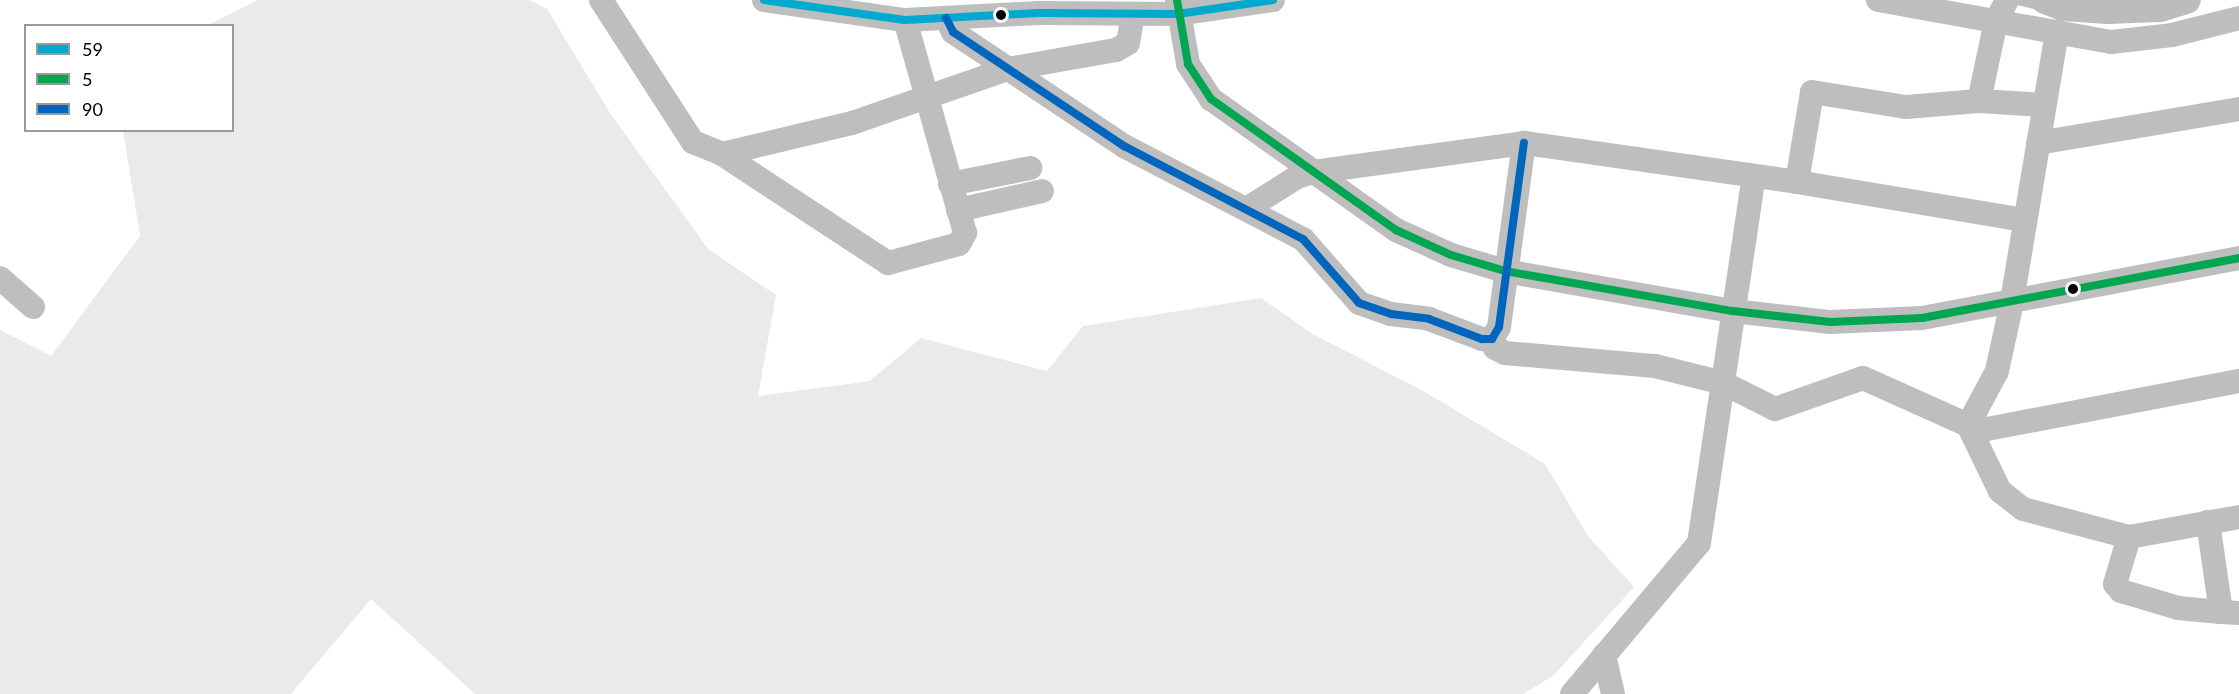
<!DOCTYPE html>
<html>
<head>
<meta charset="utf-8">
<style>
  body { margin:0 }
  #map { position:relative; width:2239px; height:694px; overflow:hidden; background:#fff; font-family:Lato,sans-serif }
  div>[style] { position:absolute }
  .green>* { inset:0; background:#eaeaea }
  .water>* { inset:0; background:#bcbcbc }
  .river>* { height:28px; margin:-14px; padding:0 14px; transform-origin:14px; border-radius:14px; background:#bcbcbc }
  .minor>* { height:24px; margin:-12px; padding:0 12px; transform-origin:12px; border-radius:12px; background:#bebebe }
  .bus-1>* { height:8px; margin:-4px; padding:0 4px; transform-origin:4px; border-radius:4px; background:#00a9ce }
  .bus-2>* { height:8px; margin:-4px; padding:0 4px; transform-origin:4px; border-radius:4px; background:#00a651 }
  .bus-3>* { height:8px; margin:-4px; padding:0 4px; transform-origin:4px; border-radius:4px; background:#0065bd }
  .dots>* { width:16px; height:16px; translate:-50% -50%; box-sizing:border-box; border:3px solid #fff; border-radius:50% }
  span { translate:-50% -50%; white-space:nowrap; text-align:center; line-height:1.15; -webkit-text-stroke:4.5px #fff; paint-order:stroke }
  .legend { position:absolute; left:24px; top:24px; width:210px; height:108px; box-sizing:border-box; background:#fff; border:2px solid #999; margin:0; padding:8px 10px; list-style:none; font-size:18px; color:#000 }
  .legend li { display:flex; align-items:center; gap:12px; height:30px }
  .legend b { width:30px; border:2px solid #999 }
</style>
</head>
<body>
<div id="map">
  <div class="green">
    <i style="clip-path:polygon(258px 0,529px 0,547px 9px,610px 113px,708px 249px,776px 295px,758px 396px,870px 381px,921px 338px,1047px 371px,1083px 326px,1261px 298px,1311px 333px,1425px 392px,1545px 464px,1588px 536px,1634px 587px,1553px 676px,1523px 694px,475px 694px,371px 599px,291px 694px,0 694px,0 330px,51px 356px,140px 236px,123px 131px,232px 130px,232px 26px,208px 25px)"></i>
  </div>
  <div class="water">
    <i style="clip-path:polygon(1996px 0,2046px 0,2042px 11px)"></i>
  </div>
  <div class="river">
    <i style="left:2045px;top:0;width:19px;rotate:21deg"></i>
    <i style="left:2063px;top:7px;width:45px;rotate:3.8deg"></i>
    <i style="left:2108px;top:10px;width:52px;rotate:-2.2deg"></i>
    <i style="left:2160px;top:8px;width:28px;rotate:-17deg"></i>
  </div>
  <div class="minor">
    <i style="left:601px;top:0;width:169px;rotate:57.1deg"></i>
    <i style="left:693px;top:142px;width:31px;rotate:22deg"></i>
    <i style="left:722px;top:154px;width:199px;rotate:33.3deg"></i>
    <i style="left:888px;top:263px;width:73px;rotate:-15deg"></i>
    <i style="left:959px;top:244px;width:13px;rotate:-61deg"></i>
    <i style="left:965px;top:233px;width:221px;rotate:-105.7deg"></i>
    <i style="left:764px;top:0;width:142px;rotate:8.1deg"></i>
    <i style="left:905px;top:20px;width:134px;rotate:-3deg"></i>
    <i style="left:1039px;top:13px;width:139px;rotate:0.4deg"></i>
    <i style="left:1178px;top:14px;width:96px;rotate:-8.4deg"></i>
    <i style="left:1177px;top:0;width:65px;rotate:80.2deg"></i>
    <i style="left:1188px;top:64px;width:42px;rotate:56.7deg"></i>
    <i style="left:1211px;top:99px;width:227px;rotate:35.3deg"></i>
    <i style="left:1396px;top:230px;width:60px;rotate:24.4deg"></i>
    <i style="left:1451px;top:255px;width:56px;rotate:16.5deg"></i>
    <i style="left:1505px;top:271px;width:231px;rotate:10deg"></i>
    <i style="left:1733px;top:311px;width:98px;rotate:6.5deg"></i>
    <i style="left:1830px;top:322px;width:92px;rotate:-2.5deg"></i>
    <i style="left:1922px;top:318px;width:323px;rotate:-10.7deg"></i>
    <i style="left:1878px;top:0;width:237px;rotate:10.2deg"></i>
    <i style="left:2111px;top:42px;width:61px;rotate:-6.5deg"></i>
    <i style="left:2172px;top:35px;width:69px;rotate:-14.2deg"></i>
    <i style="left:946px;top:18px;width:16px;rotate:63deg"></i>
    <i style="left:953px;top:32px;width:206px;rotate:33.7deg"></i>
    <i style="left:1124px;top:146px;width:202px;rotate:27.5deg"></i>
    <i style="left:1303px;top:239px;width:85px;rotate:48.8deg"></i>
    <i style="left:1359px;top:303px;width:34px;rotate:19deg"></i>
    <i style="left:1391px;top:314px;width:38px;rotate:7deg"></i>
    <i style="left:1429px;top:319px;width:57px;rotate:20.7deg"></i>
    <i style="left:1482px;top:339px;width:10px"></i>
    <i style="left:1492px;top:339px;width:14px;rotate:-60deg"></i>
    <i style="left:1499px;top:327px;width:186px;rotate:-82.3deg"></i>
    <i style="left:2057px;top:32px;width:274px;rotate:99.5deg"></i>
    <i style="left:2012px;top:302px;width:71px;rotate:102.3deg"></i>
    <i style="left:1997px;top:371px;width:61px;rotate:118.2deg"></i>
    <i style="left:1968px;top:425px;width:19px;rotate:12deg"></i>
    <i style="left:1987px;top:429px;width:257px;rotate:-10.8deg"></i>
    <i style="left:1979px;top:101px;width:82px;rotate:-78deg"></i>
    <i style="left:1996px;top:21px;width:24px;rotate:-62deg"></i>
    <i style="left:2038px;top:143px;width:204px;rotate:-9.6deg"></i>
    <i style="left:722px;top:154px;width:134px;rotate:-13.4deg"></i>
    <i style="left:852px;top:123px;width:165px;rotate:-19.1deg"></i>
    <i style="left:1008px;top:69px;width:110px;rotate:-10deg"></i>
    <i style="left:1116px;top:50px;width:14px;rotate:-30deg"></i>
    <i style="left:1128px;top:43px;width:28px;rotate:-80deg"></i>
    <i style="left:1797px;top:182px;width:91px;rotate:-80.5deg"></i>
    <i style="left:1812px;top:92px;width:95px;rotate:9.1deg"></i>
    <i style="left:1906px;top:107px;width:73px;rotate:-4.7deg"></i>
    <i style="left:1979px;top:101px;width:65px;rotate:3.5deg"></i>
    <i style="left:950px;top:184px;width:82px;rotate:-11.3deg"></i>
    <i style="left:1248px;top:208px;width:58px;rotate:-32.3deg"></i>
    <i style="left:1297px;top:177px;width:17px;rotate:-17deg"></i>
    <i style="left:1313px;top:172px;width:213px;rotate:-7.8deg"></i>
    <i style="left:1524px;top:143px;width:276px;rotate:8.1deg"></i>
    <i style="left:1797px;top:182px;width:231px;rotate:9.5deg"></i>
    <i style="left:958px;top:210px;width:86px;rotate:-12.7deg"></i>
    <i style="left:0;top:278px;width:44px;rotate:41.3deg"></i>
    <i style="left:1492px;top:339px;width:9px;rotate:72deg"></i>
    <i style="left:1495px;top:348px;width:11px;rotate:27deg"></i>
    <i style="left:1505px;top:353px;width:151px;rotate:5deg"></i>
    <i style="left:1655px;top:366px;width:70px;rotate:14deg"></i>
    <i style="left:1723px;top:383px;width:58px;rotate:26.6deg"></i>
    <i style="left:1775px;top:409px;width:93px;rotate:-19.4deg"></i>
    <i style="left:1863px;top:378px;width:115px;rotate:24.1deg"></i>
    <i style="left:1968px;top:425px;width:73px;rotate:64.1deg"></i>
    <i style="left:2000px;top:491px;width:29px;rotate:38deg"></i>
    <i style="left:2023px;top:509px;width:110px;rotate:14.8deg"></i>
    <i style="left:2129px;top:537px;width:112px;rotate:-10.3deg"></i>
    <i style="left:2208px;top:522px;width:91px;rotate:81.8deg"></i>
    <i style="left:2221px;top:612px;width:18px;rotate:3deg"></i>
    <i style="left:2129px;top:537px;width:49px;rotate:106.6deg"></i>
    <i style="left:2115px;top:584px;width:9px;rotate:49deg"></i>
    <i style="left:2121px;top:591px;width:59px;rotate:16.6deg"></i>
    <i style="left:2178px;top:608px;width:43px;rotate:5.3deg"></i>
    <i style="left:1604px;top:655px;width:40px;rotate:77deg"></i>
    <i style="left:1572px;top:694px;width:197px;rotate:-49.9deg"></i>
    <i style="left:1699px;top:543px;width:370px;rotate:-81.5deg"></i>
  </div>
  <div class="bus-1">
    <i style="left:764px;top:0;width:142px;rotate:8.1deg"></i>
    <i style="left:905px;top:20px;width:134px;rotate:-3deg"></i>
    <i style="left:1039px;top:13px;width:139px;rotate:0.4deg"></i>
    <i style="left:1178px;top:14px;width:96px;rotate:-8.4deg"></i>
  </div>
  <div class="bus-2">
    <i style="left:1177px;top:0;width:65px;rotate:80.2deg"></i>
    <i style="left:1188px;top:64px;width:42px;rotate:56.7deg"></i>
    <i style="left:1211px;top:99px;width:227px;rotate:35.3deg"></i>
    <i style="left:1396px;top:230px;width:60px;rotate:24.4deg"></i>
    <i style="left:1451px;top:255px;width:56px;rotate:16.5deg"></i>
    <i style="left:1505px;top:271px;width:231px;rotate:10deg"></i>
    <i style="left:1733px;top:311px;width:98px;rotate:6.5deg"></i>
    <i style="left:1830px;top:322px;width:92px;rotate:-2.5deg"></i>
    <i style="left:1922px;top:318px;width:323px;rotate:-10.7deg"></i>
  </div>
  <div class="bus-3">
    <i style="left:946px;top:18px;width:16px;rotate:63deg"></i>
    <i style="left:953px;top:32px;width:206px;rotate:33.7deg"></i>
    <i style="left:1124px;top:146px;width:202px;rotate:27.5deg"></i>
    <i style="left:1303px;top:239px;width:85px;rotate:48.8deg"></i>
    <i style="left:1359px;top:303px;width:34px;rotate:19deg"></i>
    <i style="left:1391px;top:314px;width:38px;rotate:7deg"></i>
    <i style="left:1429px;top:319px;width:57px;rotate:20.7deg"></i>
    <i style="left:1482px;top:339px;width:10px"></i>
    <i style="left:1492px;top:339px;width:14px;rotate:-60deg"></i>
    <i style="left:1499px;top:327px;width:186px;rotate:-82.3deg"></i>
  </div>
  <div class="dots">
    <i style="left:1001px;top:15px;background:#000"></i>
    <i style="left:2073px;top:289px;background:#000"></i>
  </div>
  <ul class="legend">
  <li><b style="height:8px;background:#00a9ce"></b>59</li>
  <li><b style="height:8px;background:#00a651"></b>5</li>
  <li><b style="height:8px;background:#0065bd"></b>90</li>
  </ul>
</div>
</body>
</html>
